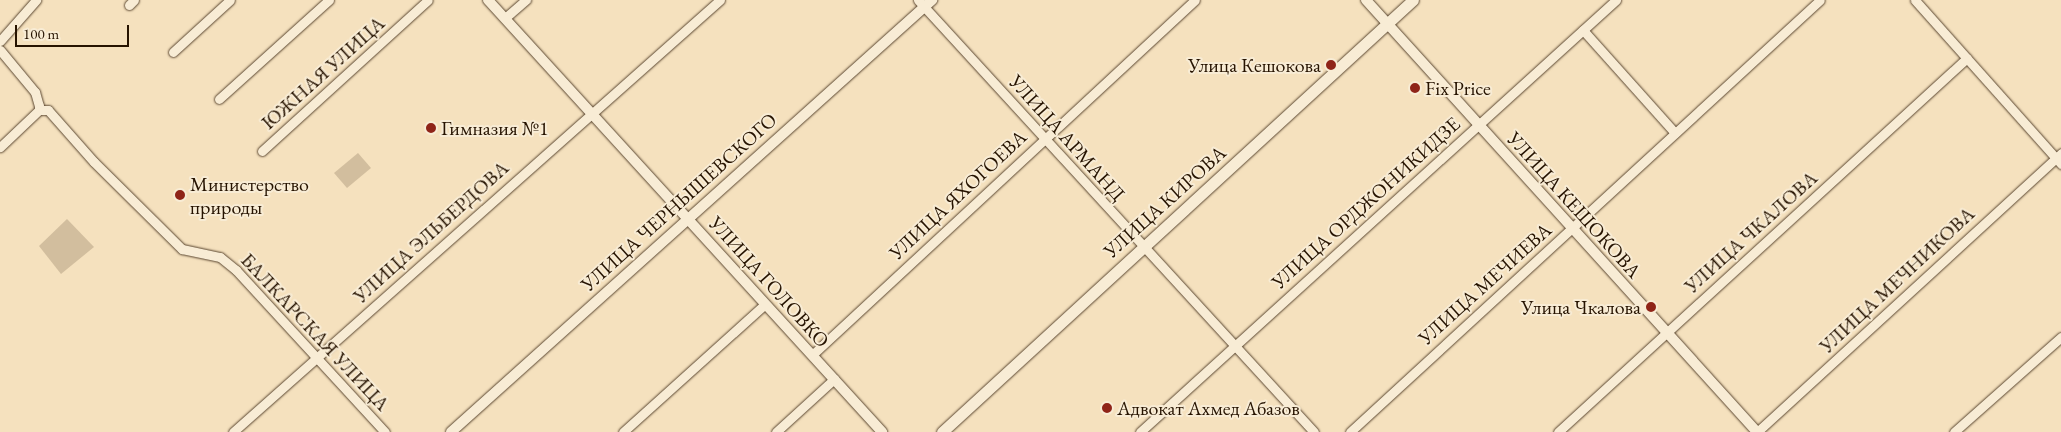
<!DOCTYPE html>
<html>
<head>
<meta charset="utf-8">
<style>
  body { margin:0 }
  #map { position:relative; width:2061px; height:432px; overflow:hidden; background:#f5e1be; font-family:"EB Garamond",serif }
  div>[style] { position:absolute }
  .green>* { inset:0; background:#d2be9e }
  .roads { filter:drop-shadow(0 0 1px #5a4630) drop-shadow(0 0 1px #5a4630) }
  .minor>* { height:9px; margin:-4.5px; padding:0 4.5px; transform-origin:4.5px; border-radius:4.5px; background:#f8ecd5 }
  .tertiary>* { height:10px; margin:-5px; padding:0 5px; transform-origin:5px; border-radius:5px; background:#f8ecd5 }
  .secondary>* { height:11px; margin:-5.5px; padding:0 5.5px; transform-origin:5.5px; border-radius:5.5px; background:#f8ecd5 }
  .dots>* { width:14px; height:14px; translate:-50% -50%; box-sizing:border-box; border:2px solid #f8ecd5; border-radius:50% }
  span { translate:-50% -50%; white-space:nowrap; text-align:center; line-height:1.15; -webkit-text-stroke:4px #f8ecd5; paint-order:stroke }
  .poi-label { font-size:20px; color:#261300 }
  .right { translate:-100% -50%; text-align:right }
  .left { translate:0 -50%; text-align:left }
  .street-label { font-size:20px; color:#261300 }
  .scale { position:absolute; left:15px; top:25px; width:114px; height:22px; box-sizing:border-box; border:2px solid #261300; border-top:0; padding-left:6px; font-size:15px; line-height:18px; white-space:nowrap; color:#261300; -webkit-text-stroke:4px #f8ecd5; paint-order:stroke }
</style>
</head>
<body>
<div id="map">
  <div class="green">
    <i style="clip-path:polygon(358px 153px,371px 168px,347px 188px,334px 173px)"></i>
    <i style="clip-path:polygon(67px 219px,94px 247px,61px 274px,39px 246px)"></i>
  </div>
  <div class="roads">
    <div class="minor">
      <i style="left:918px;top:0;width:586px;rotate:47.49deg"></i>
      <i style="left:1915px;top:0;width:220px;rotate:48.3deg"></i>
      <i style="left:129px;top:5px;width:7px;rotate:-45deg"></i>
      <i style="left:505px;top:18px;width:28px;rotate:-41deg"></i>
      <i style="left:1583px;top:30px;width:138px;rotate:48.2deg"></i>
      <i style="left:0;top:41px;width:55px;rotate:-48.7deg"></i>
      <i style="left:0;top:50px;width:55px;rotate:50.2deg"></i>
      <i style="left:35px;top:92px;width:15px;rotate:74deg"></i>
      <i style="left:39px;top:106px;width:4px;rotate:90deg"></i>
      <i style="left:39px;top:110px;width:54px;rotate:136.5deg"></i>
      <i style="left:173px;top:52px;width:77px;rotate:-42.4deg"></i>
      <i style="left:219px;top:99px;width:148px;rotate:-42deg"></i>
      <i style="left:39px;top:110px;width:9px"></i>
      <i style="left:48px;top:110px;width:69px;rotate:48.5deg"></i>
      <i style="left:94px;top:162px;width:124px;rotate:44.7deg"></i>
      <i style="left:182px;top:249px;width:39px;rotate:12deg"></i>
      <i style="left:220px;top:257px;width:21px;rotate:39deg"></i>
      <i style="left:236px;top:270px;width:220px;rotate:47.4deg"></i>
      <i style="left:262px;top:151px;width:224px;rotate:-42.3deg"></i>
      <i style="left:812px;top:355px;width:522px;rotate:-42.83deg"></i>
      <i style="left:233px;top:432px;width:651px;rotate:-41.58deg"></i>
      <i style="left:623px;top:432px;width:191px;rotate:-42deg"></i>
      <i style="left:776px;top:432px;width:79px;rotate:-42.4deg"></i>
      <i style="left:1140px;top:432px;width:643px;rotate:-42.23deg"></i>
      <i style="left:1350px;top:432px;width:638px;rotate:-42.59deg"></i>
      <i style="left:1558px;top:432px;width:554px;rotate:-42.44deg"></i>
      <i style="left:1757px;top:432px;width:413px;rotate:-42.5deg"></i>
      <i style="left:1954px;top:432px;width:143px;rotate:-41.6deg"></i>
    </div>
    <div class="tertiary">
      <i style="left:488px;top:0;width:585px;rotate:47.63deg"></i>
      <i style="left:1366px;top:0;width:583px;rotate:47.85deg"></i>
      <i style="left:451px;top:432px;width:647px;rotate:-41.93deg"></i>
    </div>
    <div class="secondary">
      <i style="left:942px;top:432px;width:639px;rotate:-42.53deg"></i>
    </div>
  </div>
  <div class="dots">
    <i style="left:1331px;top:65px;background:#8f2418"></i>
    <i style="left:1415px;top:88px;background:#8f2418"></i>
    <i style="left:431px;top:128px;background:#8f2418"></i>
    <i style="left:180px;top:195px;background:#8f2418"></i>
    <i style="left:1651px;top:307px;background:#8f2418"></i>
    <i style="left:1107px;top:408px;background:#8f2418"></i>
  </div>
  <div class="poi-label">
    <span class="right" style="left:1321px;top:65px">Улица Кешокова</span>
    <span class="left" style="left:1425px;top:88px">Fix Price</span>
    <span class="left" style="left:441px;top:128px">Гимназия №1</span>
    <span class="left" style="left:190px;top:196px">Министерство<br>природы</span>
    <span class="right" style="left:1641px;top:307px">Улица Чкалова</span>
    <span class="left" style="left:1117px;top:408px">Адвокат Ахмед Абазов</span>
  </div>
  <div class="street-label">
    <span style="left:323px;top:73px;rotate:-42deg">ЮЖНАЯ УЛИЦА</span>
    <span style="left:1067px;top:138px;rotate:48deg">УЛИЦА АРМАНД</span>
    <span style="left:958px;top:195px;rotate:-43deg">УЛИЦА ЯХОГОЕВА</span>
    <span style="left:679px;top:202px;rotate:-42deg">УЛИЦА ЧЕРНЫШЕВСКОГО</span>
    <span style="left:1165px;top:202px;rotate:-42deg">УЛИЦА КИРОВА</span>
    <span style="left:1366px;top:203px;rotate:-42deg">УЛИЦА ОРДЖОНИКИДЗЕ</span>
    <span style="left:1574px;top:205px;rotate:48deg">УЛИЦА КЕШОКОВА</span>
    <span style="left:431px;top:232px;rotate:-42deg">УЛИЦА ЭЛЬБЕРДОВА</span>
    <span style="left:1751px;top:232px;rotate:-42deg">УЛИЦА ЧКАЛОВА</span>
    <span style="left:1897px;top:280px;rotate:-43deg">УЛИЦА МЕЧНИКОВА</span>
    <span style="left:769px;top:282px;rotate:48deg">УЛИЦА ГОЛОВКО</span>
    <span style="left:1485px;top:284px;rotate:-42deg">УЛИЦА МЕЧИЕВА</span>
    <span style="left:315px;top:332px;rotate:47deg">БАЛКАРСКАЯ УЛИЦА</span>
  </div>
  <div class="scale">100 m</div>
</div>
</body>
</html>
